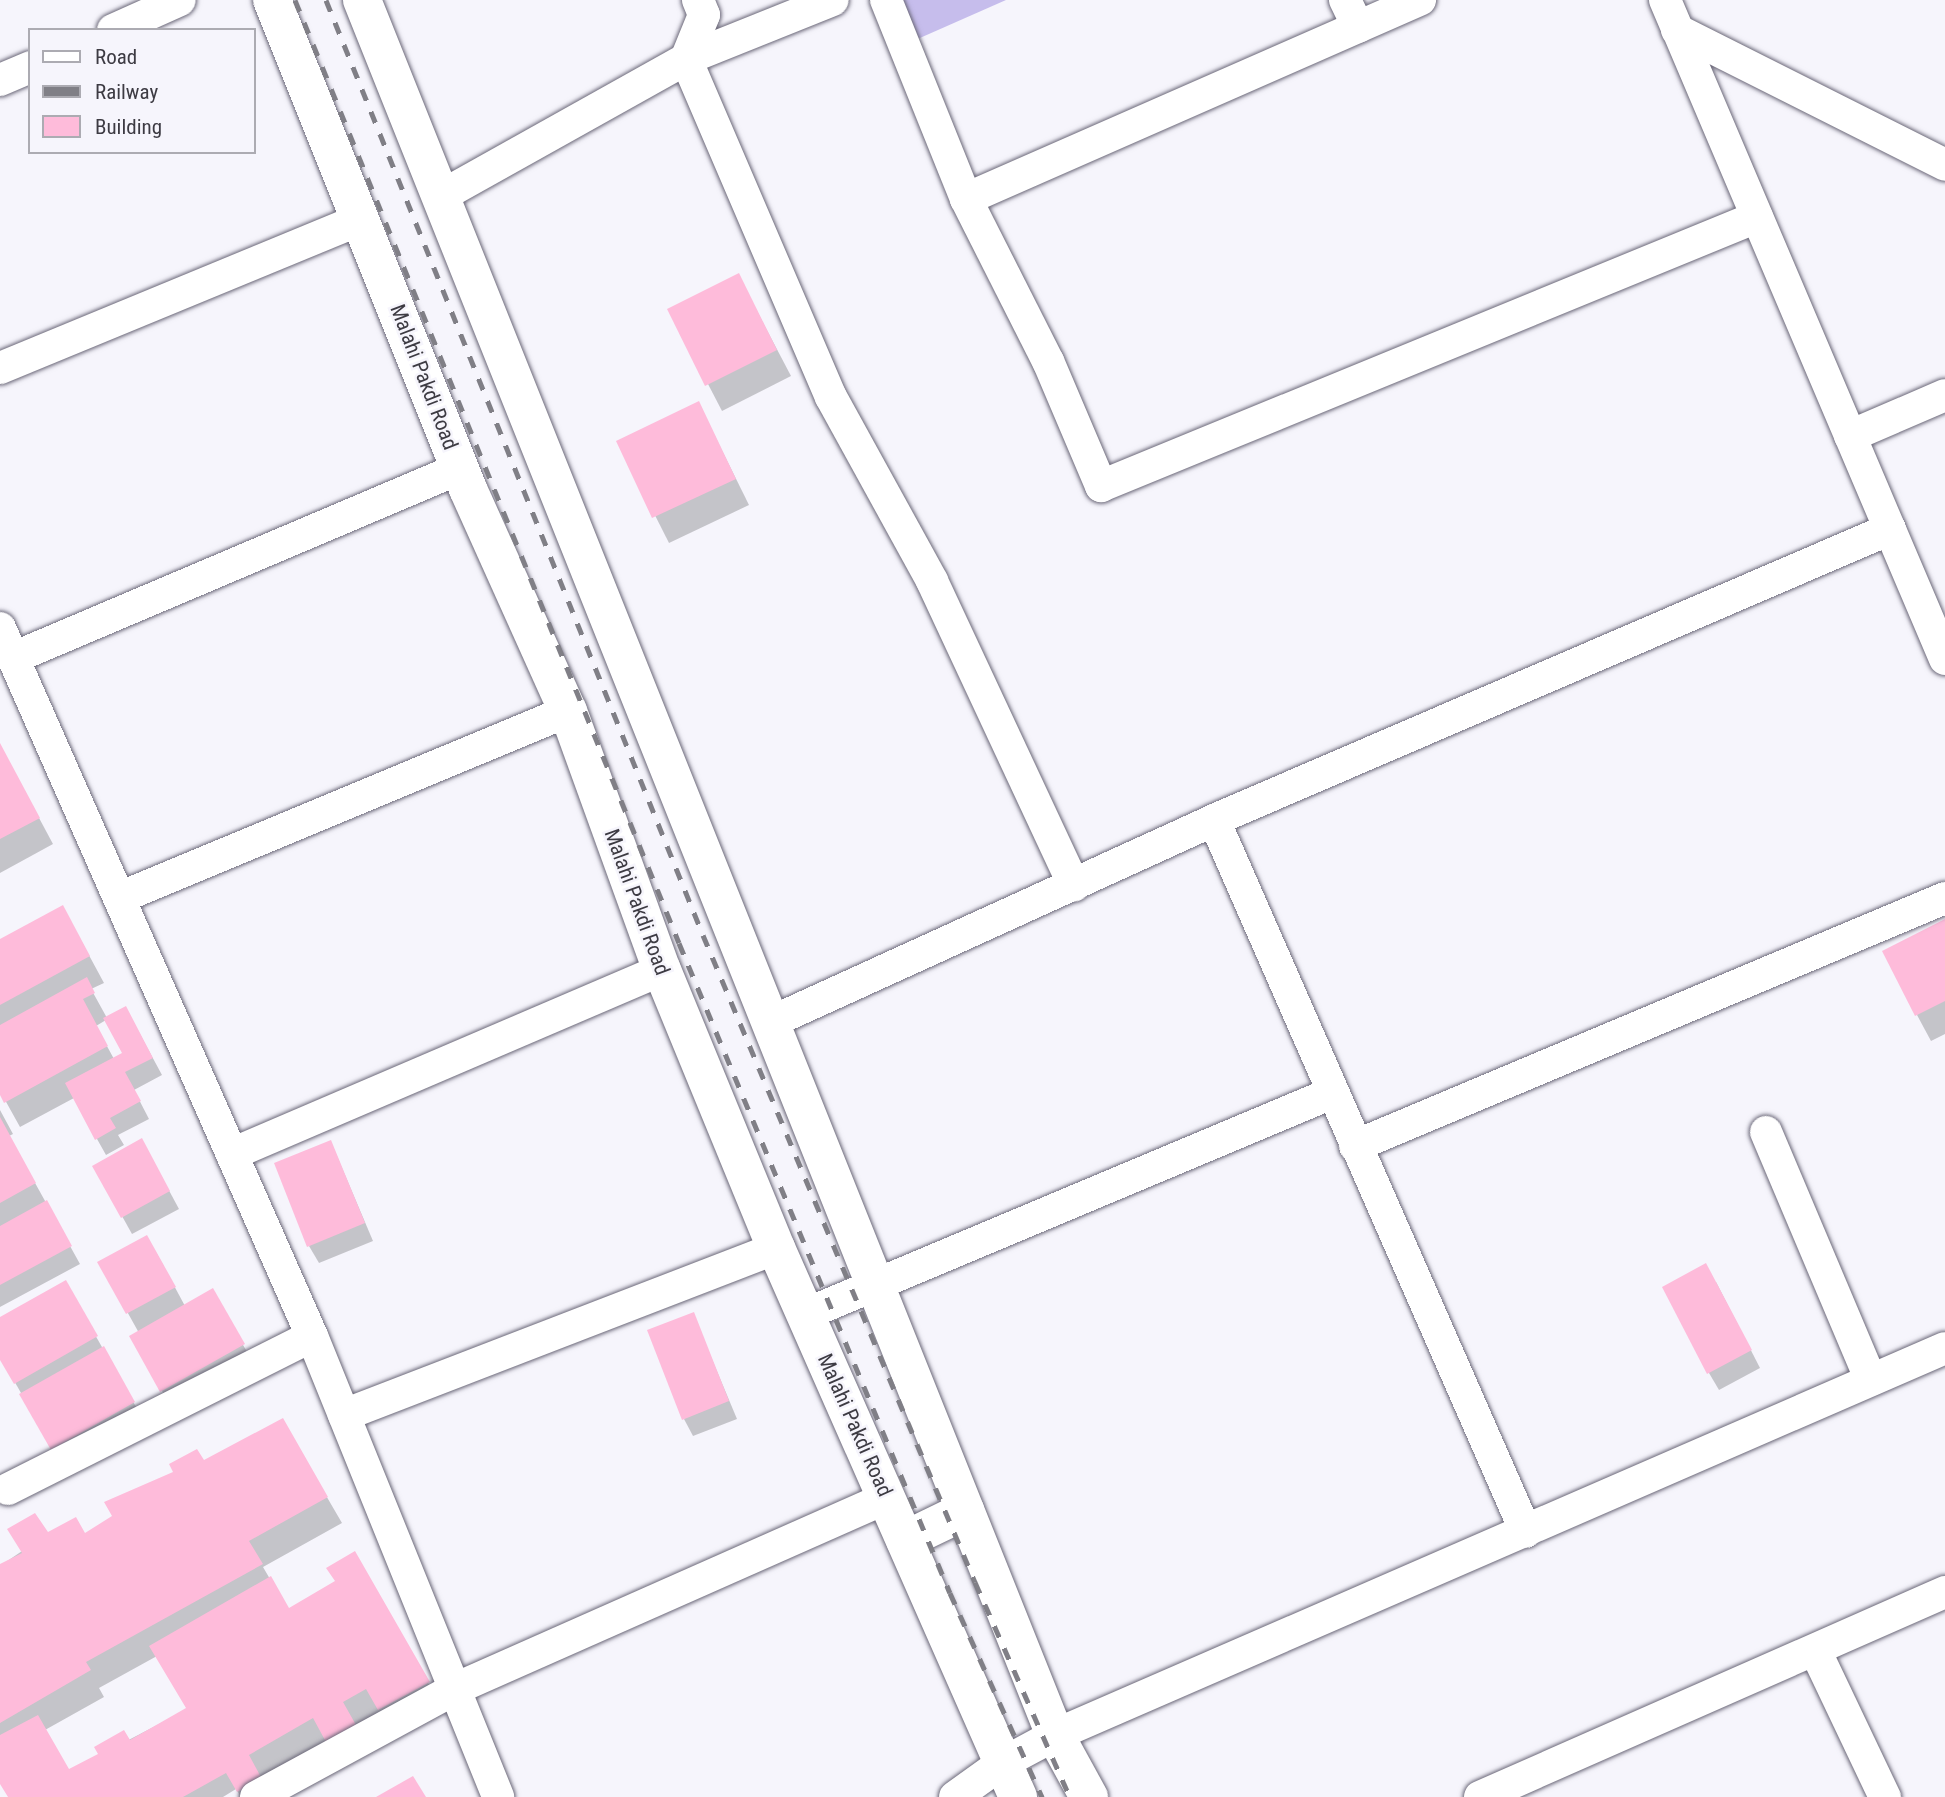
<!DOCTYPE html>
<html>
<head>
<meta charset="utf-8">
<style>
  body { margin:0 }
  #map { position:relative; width:1945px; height:1797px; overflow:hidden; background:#f6f5fc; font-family:"Roboto Condensed",sans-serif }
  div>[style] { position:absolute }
  .green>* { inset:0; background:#c6bdec }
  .shadow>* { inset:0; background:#0003 }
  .building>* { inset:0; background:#febbda }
  .roads { filter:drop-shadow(0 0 2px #6a6778) drop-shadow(0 0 2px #6a6778) }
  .street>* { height:32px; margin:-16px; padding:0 16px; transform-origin:16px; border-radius:16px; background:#fff }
  .secondary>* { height:38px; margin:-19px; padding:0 19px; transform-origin:19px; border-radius:19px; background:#fff }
  .rail>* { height:5px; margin-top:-2.5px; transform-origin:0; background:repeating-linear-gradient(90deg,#807f86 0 12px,transparent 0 24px) }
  span { translate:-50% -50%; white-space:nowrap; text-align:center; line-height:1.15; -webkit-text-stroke:5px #f6f5fc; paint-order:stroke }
  .street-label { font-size:21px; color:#3d3b43 }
  .legend { position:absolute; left:28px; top:28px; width:228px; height:126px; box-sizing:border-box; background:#f6f5fc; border:2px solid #acabb2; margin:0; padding:9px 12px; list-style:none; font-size:21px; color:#3d3b43 }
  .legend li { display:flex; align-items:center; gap:14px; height:35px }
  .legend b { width:35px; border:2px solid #acabb2 }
</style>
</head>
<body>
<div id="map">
  <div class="green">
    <i style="clip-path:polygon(886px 0,1006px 0,904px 45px)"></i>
  </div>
  <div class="shadow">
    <i style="clip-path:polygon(738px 275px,791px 376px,722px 411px,669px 309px)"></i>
    <i style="clip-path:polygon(699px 404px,749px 505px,669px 543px,618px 442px)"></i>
    <i style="clip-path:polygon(0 745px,53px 844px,0 873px)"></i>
    <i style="clip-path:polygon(1945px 921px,1945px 1034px,1931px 1041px,1917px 1015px)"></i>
    <i style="clip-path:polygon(evenodd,77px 933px,104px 983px,91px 989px,107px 1018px,135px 1025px,162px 1075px,134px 1090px,149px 1119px,118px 1135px,124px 1145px,106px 1155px,74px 1098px,20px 1127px,0 1091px,0 941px,77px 933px,106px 1020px,124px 1054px,114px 1059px,96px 1026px,106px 1020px)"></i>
    <i style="clip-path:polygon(0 1110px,13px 1134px,9px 1136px,80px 1264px,0 1307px)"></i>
    <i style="clip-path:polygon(331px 1142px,373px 1241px,319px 1263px,309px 1246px)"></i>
    <i style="clip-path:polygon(151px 1157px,179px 1209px,132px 1234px,94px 1166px)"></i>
    <i style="clip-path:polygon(157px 1254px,185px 1306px,212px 1291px,258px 1371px,177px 1417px,131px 1337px,139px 1333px,100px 1263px)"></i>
    <i style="clip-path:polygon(65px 1282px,148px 1428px,67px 1474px,0 1356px,0 1319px)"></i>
    <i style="clip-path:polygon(1716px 1282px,1760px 1368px,1719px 1390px,1709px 1373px)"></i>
    <i style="clip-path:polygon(693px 1314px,737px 1419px,693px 1436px,684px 1419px)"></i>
    <i style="clip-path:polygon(evenodd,282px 1420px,342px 1523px,263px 1567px,288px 1610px,337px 1582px,354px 1553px,443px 1709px,241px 1797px,236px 1789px,223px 1797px,9px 1797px,0 1781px,0 1566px,47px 1534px,84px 1535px,282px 1420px,157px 1656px,188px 1709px,69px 1771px,45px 1730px,104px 1697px,99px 1688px,157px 1656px)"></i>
  </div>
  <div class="building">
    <i style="clip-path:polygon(739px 273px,777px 350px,705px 386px,667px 309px)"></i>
    <i style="clip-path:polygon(699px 401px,736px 479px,652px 518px,616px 441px)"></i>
    <i style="clip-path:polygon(0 743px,40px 818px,0 839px)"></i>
    <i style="clip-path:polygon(63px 905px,90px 956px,0 1005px,0 939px)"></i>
    <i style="clip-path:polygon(1945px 919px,1945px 1001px,1915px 1016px,1882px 951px)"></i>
    <i style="clip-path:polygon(87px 977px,95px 993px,83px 999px,108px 1046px,4px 1103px,0 1095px,0 1025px)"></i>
    <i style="clip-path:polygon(126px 1006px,153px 1058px,125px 1072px,141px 1101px,110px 1118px,116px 1128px,95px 1140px,65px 1083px,122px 1053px,103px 1018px)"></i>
    <i style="clip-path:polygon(0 1117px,36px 1183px,0 1203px)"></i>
    <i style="clip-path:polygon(142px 1138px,170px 1191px,121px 1218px,92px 1166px)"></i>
    <i style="clip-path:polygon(331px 1140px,365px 1223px,307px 1247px,274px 1163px)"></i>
    <i style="clip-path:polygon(47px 1200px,72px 1246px,0 1285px,0 1226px)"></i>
    <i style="clip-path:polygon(147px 1235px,176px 1287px,126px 1314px,97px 1262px)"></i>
    <i style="clip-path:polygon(1706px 1263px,1752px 1350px,1707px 1374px,1662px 1287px)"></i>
    <i style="clip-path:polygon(66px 1280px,98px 1336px,14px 1384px,0 1360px,0 1317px)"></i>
    <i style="clip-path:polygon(213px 1288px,245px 1344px,160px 1392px,129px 1336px)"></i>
    <i style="clip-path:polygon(694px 1312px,729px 1401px,682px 1420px,647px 1330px)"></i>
    <i style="clip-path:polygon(104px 1346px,135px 1402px,51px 1450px,19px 1394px)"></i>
    <i style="clip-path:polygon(283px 1418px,328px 1497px,249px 1541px,263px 1564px,86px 1662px,91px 1670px,0 1723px,0 1564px,22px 1553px,7px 1529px,35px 1513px,48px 1532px,76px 1517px,85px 1533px,112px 1516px,104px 1502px,173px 1472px,169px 1464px,197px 1449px,204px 1460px)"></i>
    <i style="clip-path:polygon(355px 1551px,430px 1682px,378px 1710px,366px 1689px,343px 1702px,356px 1725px,326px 1742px,313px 1718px,249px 1755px,262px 1779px,237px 1792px,226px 1773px,183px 1797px,8px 1797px,0 1784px,0 1735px,38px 1715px,69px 1769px,98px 1754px,94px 1747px,124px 1730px,130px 1740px,186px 1708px,149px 1646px,271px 1576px,289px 1608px,335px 1581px,326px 1568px)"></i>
    <i style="clip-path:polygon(413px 1776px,426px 1797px,376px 1797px)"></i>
  </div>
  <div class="roads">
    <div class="street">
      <i style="left:698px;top:0;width:16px;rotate:68deg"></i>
      <i style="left:704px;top:15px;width:48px;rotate:112.2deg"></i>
      <i style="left:686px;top:59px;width:368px;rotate:66.8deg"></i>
      <i style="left:831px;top:397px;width:210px;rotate:61.2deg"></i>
      <i style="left:932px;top:581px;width:336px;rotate:65deg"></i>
      <i style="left:886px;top:0;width:214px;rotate:68.1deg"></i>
      <i style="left:966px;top:199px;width:182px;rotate:63.2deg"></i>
      <i style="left:1048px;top:361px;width:136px;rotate:67deg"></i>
      <i style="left:1101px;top:486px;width:709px;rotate:-22.3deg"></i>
      <i style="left:1345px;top:0;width:30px;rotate:64deg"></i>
      <i style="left:1665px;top:0;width:716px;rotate:66.98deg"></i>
      <i style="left:113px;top:30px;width:73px;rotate:-24.1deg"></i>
      <i style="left:1677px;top:30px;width:300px;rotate:26.7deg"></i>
      <i style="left:0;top:80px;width:33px;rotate:-23deg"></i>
      <i style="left:443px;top:195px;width:278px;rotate:-29.2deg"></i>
      <i style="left:686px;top:59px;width:158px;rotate:-21.9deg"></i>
      <i style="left:966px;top:199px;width:496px;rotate:-23.7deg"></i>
      <i style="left:0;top:368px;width:391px;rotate:-22.4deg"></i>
      <i style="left:1850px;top:436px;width:103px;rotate:-23.3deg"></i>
      <i style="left:0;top:628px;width:774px;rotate:66.22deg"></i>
      <i style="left:312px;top:1336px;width:497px;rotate:68deg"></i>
      <i style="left:13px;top:658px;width:486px;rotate:-23deg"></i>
      <i style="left:1214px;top:820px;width:777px;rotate:66.34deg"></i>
      <i style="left:119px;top:898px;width:486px;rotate:-22.6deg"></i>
      <i style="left:769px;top:1023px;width:489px;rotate:-24.5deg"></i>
      <i style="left:1214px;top:820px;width:736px;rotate:-23.29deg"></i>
      <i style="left:1766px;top:1132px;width:269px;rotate:67.1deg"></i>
      <i style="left:1355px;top:1146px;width:640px;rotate:-22.8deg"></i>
      <i style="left:232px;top:1154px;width:468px;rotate:-23.2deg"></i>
      <i style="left:806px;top:1314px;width:571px;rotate:-22.79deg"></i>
      <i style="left:344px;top:1415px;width:463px;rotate:-21.1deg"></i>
      <i style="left:8px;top:1489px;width:340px;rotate:-26.7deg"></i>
      <i style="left:1816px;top:1652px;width:161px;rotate:64.6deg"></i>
      <i style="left:256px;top:1797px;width:226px;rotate:-28.5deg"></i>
      <i style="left:455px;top:1689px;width:472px;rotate:-23.9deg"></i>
      <i style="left:955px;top:1797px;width:57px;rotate:-35.7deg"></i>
      <i style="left:1001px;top:1764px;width:61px;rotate:-28.2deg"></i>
      <i style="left:1055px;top:1735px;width:970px;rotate:-23.5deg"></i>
      <i style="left:1480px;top:1797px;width:508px;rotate:-23.79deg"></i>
    </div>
    <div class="secondary">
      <i style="left:272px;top:0;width:527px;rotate:68.16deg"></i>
      <i style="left:468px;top:489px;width:243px;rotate:65.8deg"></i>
      <i style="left:568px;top:711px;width:276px;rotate:70.1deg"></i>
      <i style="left:662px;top:970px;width:300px;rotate:67.7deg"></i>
      <i style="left:776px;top:1248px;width:600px;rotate:66.21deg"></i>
      <i style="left:362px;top:0;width:1868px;rotate:68.23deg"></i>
      <i style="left:1055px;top:1735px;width:71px;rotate:61.3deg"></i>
      <i style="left:905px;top:1540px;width:67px;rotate:-25.8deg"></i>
    </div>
  </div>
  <div class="rail">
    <i style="left:295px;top:0;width:1018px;rotate:67.84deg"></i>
    <i style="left:679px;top:943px;width:704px;rotate:67.37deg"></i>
    <i style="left:950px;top:1593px;width:224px;rotate:65.7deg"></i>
    <i style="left:326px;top:0;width:1008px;rotate:68.04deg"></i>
    <i style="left:703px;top:935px;width:702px;rotate:67.2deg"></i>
    <i style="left:975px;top:1582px;width:235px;rotate:66.2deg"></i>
  </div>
  <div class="street-label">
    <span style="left:424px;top:377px;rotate:69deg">Malahi Pakdi Road</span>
    <span style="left:637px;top:902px;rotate:70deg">Malahi Pakdi Road</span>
    <span style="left:855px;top:1425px;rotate:66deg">Malahi Pakdi Road</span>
  </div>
  <ul class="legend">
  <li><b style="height:9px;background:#fff"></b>Road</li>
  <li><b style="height:9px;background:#807f86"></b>Railway</li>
  <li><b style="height:19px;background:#febbda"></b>Building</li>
  </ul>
</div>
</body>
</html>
